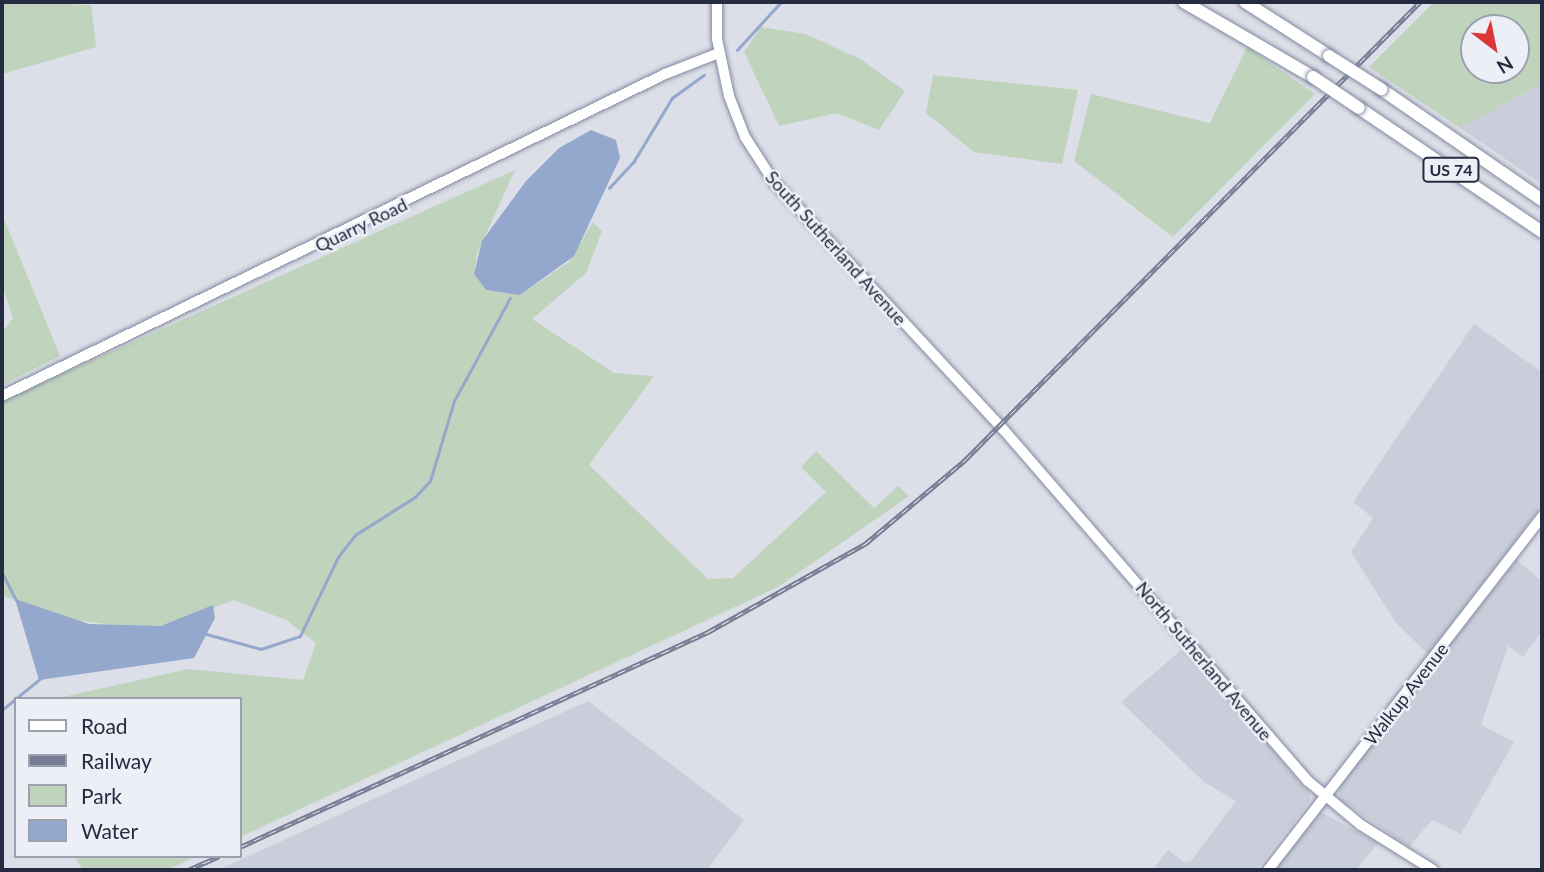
<!DOCTYPE html>
<html>
<head>
<meta charset="utf-8">
<style>
  body { margin:0 }
  #map { position:relative; width:1544px; height:872px; overflow:hidden; background:#dcdfe8; font-family:Lato,sans-serif }
  div>[style] { position:absolute }
  .built>* { inset:0; background:#caceda }
  .green>* { inset:0; background:#bfd3bd }
  .water>* { inset:0; background:#94a7cc }
  .stream>* { height:2.5px; margin:-1.25px; padding:0 1.25px; transform-origin:1.25px; border-radius:1.25px; background:#94a7cc }
  .roads { filter:drop-shadow(0 0 2px #838aa0) drop-shadow(0 0 2px #838aa0) }
  .secondary>* { height:10px; margin:-5px; padding:0 5px; transform-origin:5px; border-radius:5px; background:#fff }
  .highway>* { height:12px; margin:-6px; padding:0 6px; transform-origin:6px; border-radius:6px; background:#fff }
  .rail>* { height:5px; margin-top:-2.5px; transform-origin:0; background:repeating-linear-gradient(90deg,#eceff6 0 8px,#757c93 0 16px); box-sizing:border-box; border-block:2px solid #757c93 }
  .bridges { filter:drop-shadow(0 0 2px #838aa0) drop-shadow(0 0 2px #838aa0) }
  .highway-bridge>* { height:12px; margin:-6px; padding:0 6px; transform-origin:6px; border-radius:6px; background:#fff }
  span { translate:-50% -50%; white-space:nowrap; text-align:center; line-height:1.15; -webkit-text-stroke:5px #eceff6; paint-order:stroke }
  .shield-label span { padding:2px 5px; background:#eceff6; border:2px solid; border-radius:5px; -webkit-text-stroke-width:0 }
  .shield-label { font-size:16px; color:#252b40; font-weight:700 }
  .street-label { font-size:18px; color:#252b40 }
  .frame { position:absolute; inset:0; border:4px solid #252b40; pointer-events:none }
  .legend { position:absolute; left:14px; top:697px; width:228px; height:161px; box-sizing:border-box; background:#eceff6; border:2px solid #9ca1ad; margin:0; padding:9px 12px; list-style:none; font-size:21px; color:#252b40 }
  .legend li { display:flex; align-items:center; gap:14px; height:35px }
  .legend b { width:35px; border:2px solid #9ca1ad }
  .north { position:absolute; left:1460px; top:14px; width:70px; height:70px; box-sizing:border-box; background:#eceff6; border:2px solid #9ca1ad; border-radius:50%; rotate:148deg; font-size:19px; font-weight:700; line-height:28px; text-align:center; color:#252b40 }
  .north::after { content:''; display:block; margin:auto; width:24px; height:32px; background:#da3537; clip-path:polygon(50% 0,100% 100%,50% 72%,0 100%) }
</style>
</head>
<body>
<div id="map">
  <div class="built">
    <i style="clip-path:polygon(1542px 84px,1542px 184px,1460px 128px)"></i>
    <i style="clip-path:polygon(1474px 324px,1542px 372px,1542px 506px,1428px 654px,1396px 623px,1351px 552px,1373px 518px,1353px 502px)"></i>
    <i style="clip-path:polygon(1517px 560px,1542px 581px,1542px 631px,1523px 657px,1508px 646px,1481px 725px,1514px 742px,1461px 834px,1432px 820px,1409px 847px,1339px 799px,1341px 780px)"></i>
    <i style="clip-path:polygon(1182px 649px,1309px 792px,1310px 801px,1256px 870px,1153px 870px,1168px 850px,1184px 862px,1191px 861px,1236px 801px,1204px 782px,1121px 702px)"></i>
    <i style="clip-path:polygon(588px 701px,744px 820px,707px 870px,218px 870px)"></i>
    <i style="clip-path:polygon(1321px 812px,1378px 843px,1356px 870px,1274px 870px)"></i>
  </div>
  <div class="green">
    <i style="clip-path:polygon(2px 2px,91px 5px,96px 47px,2px 74px)"></i>
    <i style="clip-path:polygon(evenodd,1434px 2px,1542px 2px,1542px 84px,1460px 128px,1369px 67px,1434px 2px,1516px 28px,1516px 70px,1474px 70px,1474px 28px,1516px 28px)"></i>
    <i style="clip-path:polygon(761px 27px,806px 34px,860px 59px,905px 91px,879px 130px,837px 113px,779px 126px,744px 52px)"></i>
    <i style="clip-path:polygon(1247px 47px,1315px 94px,1173px 237px,1074px 161px,1091px 94px,1210px 123px)"></i>
    <i style="clip-path:polygon(933px 75px,1078px 90px,1062px 164px,974px 152px,926px 113px)"></i>
    <i style="clip-path:polygon(515px 170px,477px 254px,474px 274px,486px 290px,520px 295px,569px 262px,593px 222px,602px 231px,586px 273px,532px 319px,614px 373px,654px 376px,589px 465px,708px 579px,733px 578px,826px 492px,801px 467px,816px 451px,874px 508px,898px 486px,909px 496px,778px 587px,240px 837px,240px 699px,54px 699px,188px 669px,303px 680px,316px 643px,286px 620px,234px 600px,168px 625px,135px 628px,60px 618px,2px 595px,2px 401px)"></i>
    <i style="clip-path:polygon(2px 214px,60px 356px,2px 385px,2px 333px,13px 318px,2px 285px)"></i>
    <i style="clip-path:polygon(74px 856px,197px 856px,167px 870px,83px 870px)"></i>
  </div>
  <div class="water">
    <i style="clip-path:polygon(591px 130px,616px 140px,620px 158px,574px 256px,520px 295px,486px 290px,474px 274px,482px 241px,526px 181px,559px 148px)"></i>
    <i style="clip-path:polygon(15px 599px,89px 624px,161px 626px,213px 605px,215px 618px,194px 658px,39px 680px)"></i>
  </div>
  <div class="stream">
    <i style="left:737px;top:50px;width:65px;rotate:-47.5deg"></i>
    <i style="left:609px;top:188px;width:37px;rotate:-47deg"></i>
    <i style="left:634px;top:161px;width:74px;rotate:-58.9deg"></i>
    <i style="left:672px;top:98px;width:39px;rotate:-36deg"></i>
    <i style="left:2px;top:572px;width:31px;rotate:63deg"></i>
    <i style="left:203px;top:633px;width:60px;rotate:15.4deg"></i>
    <i style="left:261px;top:649px;width:41px;rotate:-18.4deg"></i>
    <i style="left:300px;top:636px;width:88px;rotate:-64.3deg"></i>
    <i style="left:338px;top:557px;width:28px;rotate:-52deg"></i>
    <i style="left:355px;top:535px;width:71px;rotate:-32.3deg"></i>
    <i style="left:415px;top:497px;width:22px;rotate:-47deg"></i>
    <i style="left:430px;top:481px;width:84px;rotate:-73.3deg"></i>
    <i style="left:454px;top:401px;width:117px;rotate:-61.5deg"></i>
    <i style="left:2px;top:710px;width:50px;rotate:-39.4deg"></i>
  </div>
  <div class="roads">
    <div class="secondary">
      <i style="left:717px;top:2px;width:37px;rotate:90deg"></i>
      <i style="left:717px;top:39px;width:58px;rotate:78.1deg"></i>
      <i style="left:729px;top:96px;width:44px;rotate:68.7deg"></i>
      <i style="left:745px;top:137px;width:54px;rotate:57.2deg"></i>
      <i style="left:774px;top:182px;width:337px;rotate:47.2deg"></i>
      <i style="left:1003px;top:429px;width:466px;rotate:49.1deg"></i>
      <i style="left:1308px;top:781px;width:69px;rotate:39.7deg"></i>
      <i style="left:1361px;top:825px;width:85px;rotate:32deg"></i>
      <i style="left:2px;top:396px;width:737px;rotate:-25.9deg"></i>
      <i style="left:665px;top:74px;width:58px;rotate:-21.3deg"></i>
      <i style="left:1268px;top:870px;width:447px;rotate:-52.2deg"></i>
    </div>
    <div class="highway">
      <i style="left:1184px;top:2px;width:149px;rotate:30.2deg"></i>
      <i style="left:1245px;top:2px;width:100px;rotate:32.7deg"></i>
      <i style="left:1381px;top:89px;width:196px;rotate:34.6deg"></i>
      <i style="left:1359px;top:108px;width:221px;rotate:34.1deg"></i>
    </div>
  </div>
  <div class="rail">
    <i style="left:240px;top:847px;width:515px;rotate:-24.67deg"></i>
    <i style="left:708px;top:632px;width:180px;rotate:-29.3deg"></i>
    <i style="left:865px;top:544px;width:131px;rotate:-40deg"></i>
    <i style="left:965px;top:460px;width:646px;rotate:-45.19deg"></i>
    <i style="left:188px;top:870px;width:34px;rotate:-24deg"></i>
  </div>
  <div class="bridges">
    <div class="highway-bridge">
      <i style="left:1329px;top:56px;width:62px;rotate:32.4deg"></i>
      <i style="left:1313px;top:77px;width:55px;rotate:34deg"></i>
    </div>
  </div>
  <div class="shield-label">
    <span style="left:1451px;top:170px">US 74</span>
  </div>
  <div class="street-label">
    <span style="left:361px;top:225px;rotate:-26deg">Quarry Road</span>
    <span style="left:836px;top:248px;rotate:48deg">South Sutherland Avenue</span>
    <span style="left:1204px;top:661px;rotate:50deg">North Sutherland Avenue</span>
    <span style="left:1406px;top:694px;rotate:-52deg">Walkup Avenue</span>
  </div>
  <div class="frame"></div>
  <ul class="legend">
  <li><b style="height:9px;background:#fff"></b>Road</li>
  <li><b style="height:9px;background:#757c93"></b>Railway</li>
  <li><b style="height:19px;background:#bfd3bd"></b>Park</li>
  <li><b style="height:19px;background:#94a7cc"></b>Water</li>
  </ul>
  <div class="north">N</div>
</div>
</body>
</html>
